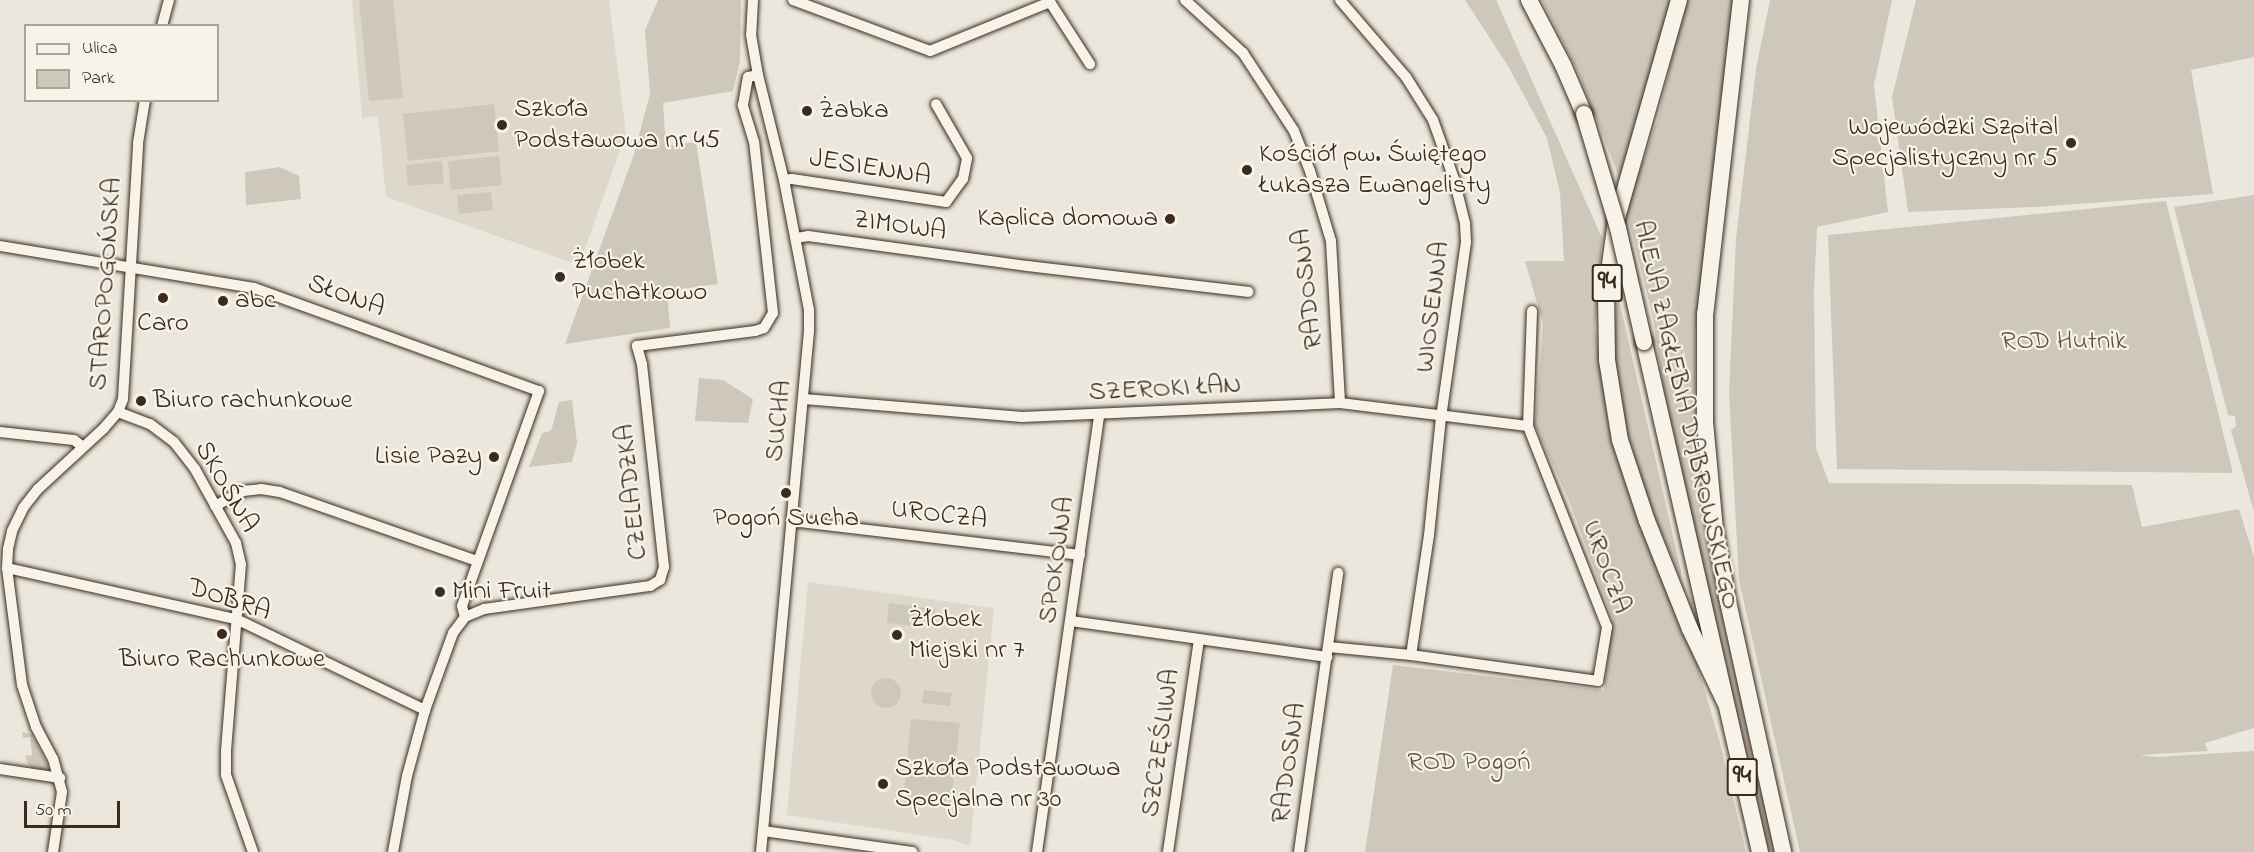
<!DOCTYPE html>
<html>
<head>
<meta charset="utf-8">
<style>
  body { margin:0 }
  #map { position:relative; width:2254px; height:852px; overflow:hidden; background:#ece7dc; font-family:"Indie Flower",sans-serif }
  div>[style] { position:absolute }
  .built>* { inset:0; background:#ddd7cc }
  .green>* { inset:0; background:#cec8bc }
  .round { border-radius:50% }
  .roads { filter:drop-shadow(0 0 2px #3b2a1e) drop-shadow(0 0 2px #3b2a1e) }
  .minor>* { height:10px; margin:-5px; padding:0 5px; transform-origin:5px; border-radius:5px; background:#f7f3e8 }
  .primary>* { height:16px; margin:-8px; padding:0 8px; transform-origin:8px; border-radius:8px; background:#f7f3e8 }
  .bridges { filter:drop-shadow(0 0 2px #3b2a1e) drop-shadow(0 0 2px #3b2a1e) }
  .primary-bridge>* { height:16px; margin:-8px; padding:0 8px; transform-origin:8px; border-radius:8px; background:#f7f3e8 }
  .dots>* { width:16px; height:16px; translate:-50% -50%; box-sizing:border-box; border:3px solid #f7f3e8; border-radius:50% }
  span { translate:-50% -50%; white-space:nowrap; text-align:center; line-height:1.15; -webkit-text-stroke:4.5px #f7f3e8; paint-order:stroke }
  .shield-label span { padding:2px 4px; background:#f7f3e8; border:2px solid; border-radius:4px; -webkit-text-stroke-width:0 }
  .shield-label { font-size:26px; color:#3b2a1e; font-weight:700 }
  .poi-label { font-size:27px; color:#3b2a1e }
  .left { translate:0 -50%; text-align:left }
  .right { translate:-100% -50%; text-align:right }
  .street-label { font-size:27px; color:#3b2a1e }
  .park-label { font-size:27px; color:#605246 }
  .legend { position:absolute; left:24px; top:24px; width:195px; height:78px; box-sizing:border-box; background:#f7f3e8; border:2px solid #aca397; margin:0; padding:8px 10px; list-style:none; font-size:18px; color:#3b2a1e }
  .legend li { display:flex; align-items:center; gap:12px; height:30px }
  .legend b { width:30px; border:2px solid #aca397 }
  .scale { position:absolute; left:24px; top:801px; width:96px; height:27px; box-sizing:border-box; border:3px solid #3b2a1e; border-top:0; padding-left:8px; font-size:18px; line-height:21px; white-space:nowrap; color:#3b2a1e; -webkit-text-stroke:4px #f7f3e8; paint-order:stroke }
</style>
</head>
<body>
<div id="map">
  <div class="built">
    <i style="clip-path:polygon(352px 0,609px 0,626px 133px,583px 254px,573px 263px,386px 197px,378px 116px,362px 118px)"></i>
    <i style="clip-path:polygon(808px 582px,994px 608px,970px 846px,953px 840px,787px 815px)"></i>
  </div>
  <div class="green">
    <i style="clip-path:polygon(359px 0,393px 0,403px 98px,369px 101px)"></i>
    <i style="clip-path:polygon(658px 0,741px 0,740px 61px,733px 91px,663px 103px,666px 146px,696px 142px,718px 284px,667px 291px,670px 328px,565px 344px,634px 154px,650px 94px,645px 30px)"></i>
    <i style="clip-path:polygon(1465px 0,1496px 0,1602px 238px,1595px 328px,1609px 427px,1636px 514px,1693px 650px,1720px 743px,1746px 852px,1365px 852px,1393px 665px,1604px 690px,1613px 620px,1570px 503px,1535px 425px,1543px 324px,1525px 261px,1564px 261px,1560px 193px,1547px 138px,1508px 66px)"></i>
    <i style="clip-path:polygon(1542px 0,1670px 0,1663px 33px,1619px 177px,1579px 74px)"></i>
    <i style="clip-path:polygon(1686px 0,1733px 0,1695px 335px,1695px 397px,1699px 468px,1716px 589px,1775px 852px,1767px 852px,1663px 386px,1653px 317px,1626px 210px,1658px 118px)"></i>
    <i style="clip-path:polygon(1770px 0,1892px 0,1874px 85px,1888px 212px,1817px 227px,1814px 293px,1816px 448px,1829px 483px,2132px 485px,2142px 527px,2239px 509px,2254px 557px,2254px 728px,2205px 743px,2208px 751px,2139px 755px,2157px 757px,2254px 751px,2254px 852px,1800px 852px,1739px 580px,1729px 393px,1736px 238px,1756px 69px)"></i>
    <i style="clip-path:polygon(1916px 0,2254px 0,2254px 57px,2191px 70px,2213px 194px,2036px 207px,1908px 212px,1892px 97px)"></i>
    <i style="clip-path:polygon(494px 104px,499px 151px,408px 161px,403px 114px)"></i>
    <i style="clip-path:polygon(499px 156px,502px 185px,451px 190px,448px 161px)"></i>
    <i style="clip-path:polygon(442px 161px,444px 183px,408px 186px,406px 165px)"></i>
    <i style="clip-path:polygon(280px 167px,299px 176px,301px 199px,246px 205px,245px 172px)"></i>
    <i style="clip-path:polygon(491px 192px,493px 210px,459px 214px,457px 195px)"></i>
    <i style="clip-path:polygon(2254px 195px,2254px 512px,2231px 430px,2236px 426px,2235px 416px,2228px 415px,2174px 207px)"></i>
    <i style="clip-path:polygon(2166px 201px,2233px 473px,1837px 469px,1828px 235px)"></i>
    <i style="clip-path:polygon(1617px 291px,1681px 571px,1681px 579px,1628px 454px,1617px 400px,1614px 347px)"></i>
    <i style="clip-path:polygon(699px 378px,723px 380px,753px 399px,748px 423px,695px 421px)"></i>
    <i style="clip-path:polygon(572px 400px,577px 443px,572px 462px,529px 467px,542px 433px,551px 431px,559px 402px)"></i>
    <i style="clip-path:polygon(889px 603px,935px 609px,933px 628px,887px 623px)"></i>
    <i class="round" style="left:871px;top:678px;width:30px;height:30px"></i>
    <i style="clip-path:polygon(924px 690px,952px 693px,950px 706px,922px 703px)"></i>
    <i style="clip-path:polygon(911px 719px,960px 723px,950px 807px,903px 803px)"></i>
    <i style="clip-path:polygon(22px 732px,32px 735px,48px 766px,47px 771px,33px 769px,28px 764px,25px 756px,32px 755px,30px 737px,23px 738px)"></i>
  </div>
  <div class="roads">
    <div class="minor">
      <i style="left:753px;top:0;width:35px;rotate:93deg"></i>
      <i style="left:751px;top:35px;width:41px;rotate:80.1deg"></i>
      <i style="left:758px;top:75px;width:108px;rotate:76.1deg"></i>
      <i style="left:784px;top:180px;width:132px;rotate:79.1deg"></i>
      <i style="left:809px;top:310px;width:21px;rotate:90deg"></i>
      <i style="left:809px;top:331px;width:523px;rotate:95.26deg"></i>
      <i style="left:793px;top:0;width:146px;rotate:20.4deg"></i>
      <i style="left:930px;top:51px;width:130px;rotate:-22.2deg"></i>
      <i style="left:1050px;top:2px;width:74px;rotate:57.2deg"></i>
      <i style="left:1185px;top:0;width:79px;rotate:42.4deg"></i>
      <i style="left:1243px;top:53px;width:93px;rotate:56.8deg"></i>
      <i style="left:1294px;top:131px;width:43px;rotate:68.2deg"></i>
      <i style="left:1310px;top:171px;width:73px;rotate:73.3deg"></i>
      <i style="left:1331px;top:241px;width:162px;rotate:86.8deg"></i>
      <i style="left:1340px;top:0;width:101px;rotate:49.4deg"></i>
      <i style="left:1406px;top:77px;width:51px;rotate:57.9deg"></i>
      <i style="left:1433px;top:120px;width:63px;rotate:70.4deg"></i>
      <i style="left:1454px;top:179px;width:45px;rotate:76deg"></i>
      <i style="left:1465px;top:223px;width:19px;rotate:87deg"></i>
      <i style="left:1466px;top:242px;width:177px;rotate:98.1deg"></i>
      <i style="left:1441px;top:417px;width:119px;rotate:95.8deg"></i>
      <i style="left:1429px;top:535px;width:121px;rotate:98.5deg"></i>
      <i style="left:162px;top:26px;width:27px;rotate:-75deg"></i>
      <i style="left:784px;top:180px;width:8px;rotate:-7deg"></i>
      <i style="left:792px;top:179px;width:156px;rotate:8.5deg"></i>
      <i style="left:946px;top:202px;width:29px;rotate:-54deg"></i>
      <i style="left:963px;top:179px;width:21px;rotate:-79deg"></i>
      <i style="left:967px;top:158px;width:62px;rotate:-119.9deg"></i>
      <i style="left:796px;top:238px;width:12px;rotate:-9deg"></i>
      <i style="left:808px;top:236px;width:222px;rotate:7.8deg"></i>
      <i style="left:1028px;top:266px;width:222px;rotate:6.7deg"></i>
      <i style="left:0;top:246px;width:257px;rotate:9.4deg"></i>
      <i style="left:254px;top:288px;width:303px;rotate:19.9deg"></i>
      <i style="left:539px;top:391px;width:228px;rotate:109.7deg"></i>
      <i style="left:462px;top:606px;width:11px;rotate:75deg"></i>
      <i style="left:804px;top:399px;width:219px;rotate:4.7deg"></i>
      <i style="left:1022px;top:417px;width:318px;rotate:-2.5deg"></i>
      <i style="left:1340px;top:403px;width:189px;rotate:7deg"></i>
      <i style="left:118px;top:412px;width:34px;rotate:21deg"></i>
      <i style="left:150px;top:424px;width:30px;rotate:37deg"></i>
      <i style="left:174px;top:442px;width:34px;rotate:52deg"></i>
      <i style="left:195px;top:469px;width:85px;rotate:61deg"></i>
      <i style="left:236px;top:543px;width:22px;rotate:77deg"></i>
      <i style="left:241px;top:564px;width:188px;rotate:94.6deg"></i>
      <i style="left:226px;top:751px;width:24px;rotate:90deg"></i>
      <i style="left:226px;top:775px;width:82px;rotate:70.7deg"></i>
      <i style="left:0;top:432px;width:74px;rotate:6.2deg"></i>
      <i style="left:74px;top:440px;width:11px;rotate:38deg"></i>
      <i style="left:215px;top:506px;width:32px;rotate:-28deg"></i>
      <i style="left:243px;top:491px;width:18px;rotate:-6deg"></i>
      <i style="left:261px;top:489px;width:19px;rotate:9deg"></i>
      <i style="left:280px;top:492px;width:209px;rotate:19.3deg"></i>
      <i style="left:792px;top:521px;width:290px;rotate:6.7deg"></i>
      <i style="left:7px;top:568px;width:235px;rotate:12.6deg"></i>
      <i style="left:236px;top:619px;width:210px;rotate:25.7deg"></i>
      <i style="left:1071px;top:621px;width:259px;rotate:8deg"></i>
      <i style="left:1329px;top:647px;width:82px;rotate:5.6deg"></i>
      <i style="left:1411px;top:655px;width:189px;rotate:7.9deg"></i>
      <i style="left:1598px;top:681px;width:55px;rotate:-80.5deg"></i>
      <i style="left:1607px;top:627px;width:216px;rotate:-111.5deg"></i>
      <i style="left:1528px;top:426px;width:115px;rotate:-88deg"></i>
      <i style="left:0;top:769px;width:61px;rotate:8.5deg"></i>
      <i style="left:763px;top:831px;width:151px;rotate:8deg"></i>
      <i style="left:53px;top:852px;width:61px;rotate:-81.5deg"></i>
      <i style="left:62px;top:792px;width:34px;rotate:-105deg"></i>
      <i style="left:53px;top:759px;width:36px;rotate:-118deg"></i>
      <i style="left:36px;top:727px;width:44px;rotate:-108.4deg"></i>
      <i style="left:22px;top:685px;width:118px;rotate:-97.3deg"></i>
      <i style="left:7px;top:568px;width:19px;rotate:-87deg"></i>
      <i style="left:8px;top:549px;width:18px;rotate:-77deg"></i>
      <i style="left:12px;top:531px;width:25px;rotate:-64deg"></i>
      <i style="left:23px;top:508px;width:24px;rotate:-52deg"></i>
      <i style="left:38px;top:489px;width:90px;rotate:-42.7deg"></i>
      <i style="left:104px;top:428px;width:21px;rotate:-49deg"></i>
      <i style="left:118px;top:412px;width:14px;rotate:-69deg"></i>
      <i style="left:123px;top:399px;width:256px;rotate:-86.6deg"></i>
      <i style="left:138px;top:143px;width:44px;rotate:-80.8deg"></i>
      <i style="left:393px;top:852px;width:77px;rotate:-79.6deg"></i>
      <i style="left:407px;top:776px;width:68px;rotate:-74.7deg"></i>
      <i style="left:425px;top:710px;width:82px;rotate:-70deg"></i>
      <i style="left:453px;top:633px;width:20px;rotate:-53deg"></i>
      <i style="left:465px;top:617px;width:21px;rotate:-23deg"></i>
      <i style="left:484px;top:609px;width:168px;rotate:-7.9deg"></i>
      <i style="left:650px;top:586px;width:12px;rotate:-31deg"></i>
      <i style="left:660px;top:580px;width:14px;rotate:-73deg"></i>
      <i style="left:664px;top:567px;width:204px;rotate:-96.2deg"></i>
      <i style="left:642px;top:364px;width:19px;rotate:-106deg"></i>
      <i style="left:637px;top:346px;width:119px;rotate:-7.2deg"></i>
      <i style="left:755px;top:331px;width:9px;rotate:-18deg"></i>
      <i style="left:764px;top:328px;width:17px;rotate:-59deg"></i>
      <i style="left:773px;top:313px;width:172px;rotate:-96.3deg"></i>
      <i style="left:754px;top:142px;width:39px;rotate:-107deg"></i>
      <i style="left:743px;top:105px;width:28px;rotate:-80deg"></i>
      <i style="left:748px;top:77px;width:10px;rotate:-11deg"></i>
      <i style="left:1037px;top:852px;width:440px;rotate:-81.9deg"></i>
      <i style="left:1168px;top:852px;width:214px;rotate:-81.7deg"></i>
      <i style="left:1299px;top:852px;width:282px;rotate:-82deg"></i>
    </div>
    <div class="primary">
      <i style="left:1529px;top:0;width:73px;rotate:62.4deg"></i>
      <i style="left:1563px;top:65px;width:53px;rotate:66.8deg"></i>
      <i style="left:1679px;top:0;width:230px;rotate:105.9deg"></i>
      <i style="left:1616px;top:221px;width:73px;rotate:97.9deg"></i>
      <i style="left:1606px;top:293px;width:67px;rotate:89.1deg"></i>
      <i style="left:1607px;top:360px;width:81px;rotate:80.8deg"></i>
      <i style="left:1620px;top:440px;width:85px;rotate:71.6deg"></i>
      <i style="left:1647px;top:521px;width:116px;rotate:68.3deg"></i>
      <i style="left:1690px;top:629px;width:81px;rotate:64.4deg"></i>
      <i style="left:1741px;top:0;width:316px;rotate:96.5deg"></i>
      <i style="left:1705px;top:314px;width:108px;rotate:90deg"></i>
      <i style="left:1705px;top:422px;width:107px;rotate:84.7deg"></i>
      <i style="left:1715px;top:529px;width:69px;rotate:80deg"></i>
      <i style="left:1727px;top:597px;width:261px;rotate:77.6deg"></i>
      <i style="left:1644px;top:342px;width:523px;rotate:77.19deg"></i>
    </div>
  </div>
  <div class="bridges">
    <div class="primary-bridge">
      <i style="left:1584px;top:114px;width:119px;rotate:73.4deg"></i>
      <i style="left:1618px;top:228px;width:117px;rotate:77.2deg"></i>
    </div>
  </div>
  <div class="dots">
    <i style="left:807px;top:111px;background:#3b2a1e"></i>
    <i style="left:502px;top:125px;background:#3b2a1e"></i>
    <i style="left:2071px;top:143px;background:#3b2a1e"></i>
    <i style="left:1247px;top:170px;background:#3b2a1e"></i>
    <i style="left:1170px;top:219px;background:#3b2a1e"></i>
    <i style="left:560px;top:277px;background:#3b2a1e"></i>
    <i style="left:163px;top:298px;background:#3b2a1e"></i>
    <i style="left:223px;top:301px;background:#3b2a1e"></i>
    <i style="left:141px;top:401px;background:#3b2a1e"></i>
    <i style="left:494px;top:457px;background:#3b2a1e"></i>
    <i style="left:786px;top:493px;background:#3b2a1e"></i>
    <i style="left:440px;top:592px;background:#3b2a1e"></i>
    <i style="left:222px;top:634px;background:#3b2a1e"></i>
    <i style="left:897px;top:635px;background:#3b2a1e"></i>
    <i style="left:883px;top:784px;background:#3b2a1e"></i>
  </div>
  <div class="shield-label">
    <span style="left:1607px;top:283px">94</span>
    <span style="left:1742px;top:777px">94</span>
  </div>
  <div class="poi-label">
    <span class="left" style="left:514px;top:125px">Szkoła<br>Podstawowa nr 45</span>
    <span class="left" style="left:819px;top:111px">Żabka</span>
    <span class="right" style="left:2058px;top:143px">Wojewódzki Szpital<br>Specjalistyczny nr 5</span>
    <span class="left" style="left:1259px;top:170px">Kościół pw. Świętego<br>Łukasza Ewangelisty</span>
    <span class="right" style="left:1158px;top:219px">Kaplica domowa</span>
    <span class="left" style="left:572px;top:277px">Żłobek<br>Puchatkowo</span>
    <span class="left" style="left:235px;top:301px">abc</span>
    <span style="left:163px;top:324px">Caro</span>
    <span class="left" style="left:153px;top:401px">Biuro rachunkowe</span>
    <span class="right" style="left:482px;top:457px">Lisie Pazy</span>
    <span style="left:786px;top:519px">Pogoń Sucha</span>
    <span class="left" style="left:452px;top:592px">Mini Fruit</span>
    <span class="left" style="left:909px;top:635px">Żłobek<br>Miejski nr 7</span>
    <span style="left:222px;top:660px">Biuro Rachunkowe</span>
    <span class="left" style="left:895px;top:784px">Szkoła Podstawowa<br>Specjalna nr 30</span>
  </div>
  <div class="street-label">
    <span style="left:870px;top:168px;rotate:9deg">JESIENNA</span>
    <span style="left:900px;top:226px;rotate:8deg">ZIMOWA</span>
    <span style="left:106px;top:284px;rotate:-86deg">STAROPOGOŃSKA</span>
    <span style="left:1308px;top:289px;rotate:-96deg">RADOSNA</span>
    <span style="left:346px;top:296px;rotate:20deg">SŁONA</span>
    <span style="left:1433px;top:307px;rotate:-83deg">WIOSENNA</span>
    <span style="left:1165px;top:389px;rotate:-3deg">SZEROKI ŁAN</span>
    <span style="left:1686px;top:415px;rotate:77deg">ALEJA ZAGŁĘBIA DĄBROWSKIEGO</span>
    <span style="left:779px;top:421px;rotate:-84deg">SUCHA</span>
    <span style="left:226px;top:487px;rotate:60deg">SKOŚNA</span>
    <span style="left:632px;top:492px;rotate:-96deg">CZELADZKA</span>
    <span style="left:939px;top:515px;rotate:7deg">UROCZA</span>
    <span style="left:1057px;top:560px;rotate:-82deg">SPOKOJNA</span>
    <span style="left:1606px;top:567px;rotate:70deg">UROCZA</span>
    <span style="left:229px;top:600px;rotate:18deg">DOBRA</span>
    <span style="left:1161px;top:743px;rotate:-82deg">SZCZĘŚLIWA</span>
    <span style="left:1289px;top:763px;rotate:-82deg">RADOSNA</span>
  </div>
  <div class="park-label">
    <span style="left:2064px;top:342px">ROD Hutnik</span>
    <span style="left:1469px;top:763px">ROD Pogoń</span>
  </div>
  <ul class="legend">
  <li><b style="height:8px;background:#f7f3e8"></b>Ulica</li>
  <li><b style="height:16px;background:#cec8bc"></b>Park</li>
  </ul>
  <div class="scale">50 m</div>
</div>
</body>
</html>
